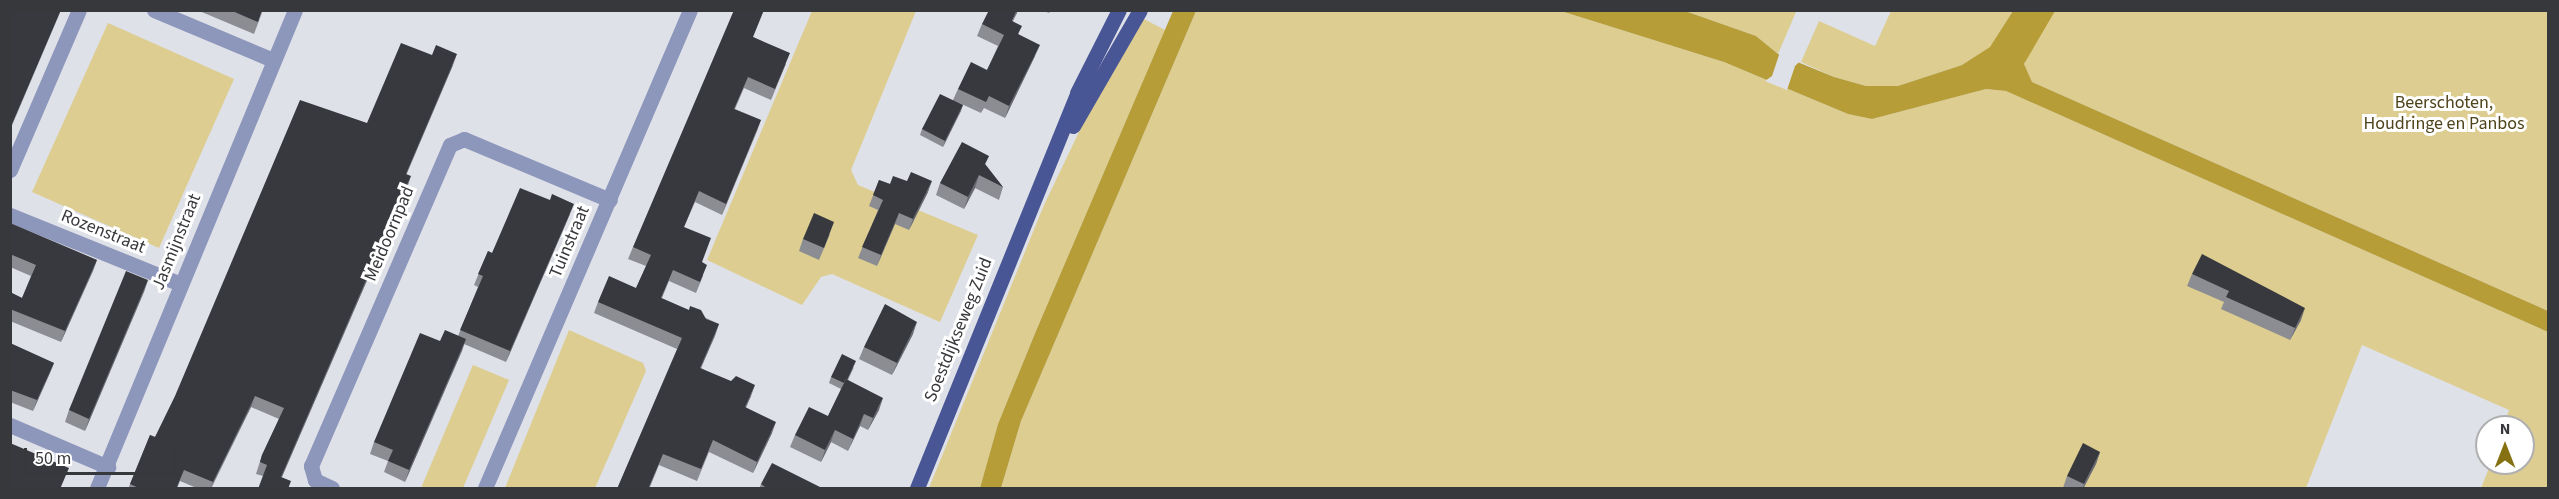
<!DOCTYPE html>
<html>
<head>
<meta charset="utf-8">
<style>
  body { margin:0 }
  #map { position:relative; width:2559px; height:499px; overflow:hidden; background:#dfe1e8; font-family:"Source Sans 3",sans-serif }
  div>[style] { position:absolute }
  .green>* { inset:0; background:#ddcd90 }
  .water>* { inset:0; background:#b69d37 }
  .pier>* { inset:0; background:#dfe1e8 }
  .minor>* { height:15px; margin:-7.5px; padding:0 7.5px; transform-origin:7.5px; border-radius:7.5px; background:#8d96bb }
  .major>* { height:15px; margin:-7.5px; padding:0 7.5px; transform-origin:7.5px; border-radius:7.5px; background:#495695 }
  .wall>* { inset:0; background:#8b8d93 }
  .shaded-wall>* { inset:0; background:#696b71 }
  .building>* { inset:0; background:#37393e }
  span { translate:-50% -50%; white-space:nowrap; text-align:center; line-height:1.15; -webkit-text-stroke:6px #fff; paint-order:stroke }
  .park-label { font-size:18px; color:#4e431a }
  .street-label { font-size:18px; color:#37383b }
  .frame { position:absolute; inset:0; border:12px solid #37383b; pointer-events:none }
  .north { position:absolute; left:2475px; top:415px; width:60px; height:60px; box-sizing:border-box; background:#fff; border:2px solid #afafb1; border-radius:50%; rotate:0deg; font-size:16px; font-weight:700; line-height:24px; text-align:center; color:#37383b }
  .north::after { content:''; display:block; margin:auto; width:21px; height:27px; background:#867112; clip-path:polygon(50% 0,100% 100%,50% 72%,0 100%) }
  .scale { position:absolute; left:24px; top:448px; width:153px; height:27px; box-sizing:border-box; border:3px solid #37383b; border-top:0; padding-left:8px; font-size:18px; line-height:21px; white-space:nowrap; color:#37383b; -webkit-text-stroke:4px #fff; paint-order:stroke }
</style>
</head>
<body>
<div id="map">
  <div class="green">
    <i style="clip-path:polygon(1791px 10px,1796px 12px,1778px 54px,1756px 36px,1685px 11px)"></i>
    <i style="clip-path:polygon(812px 11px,916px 11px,851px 170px,858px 185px,978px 235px,940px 322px,832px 274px,821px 277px,802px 305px,707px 260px)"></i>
    <i style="clip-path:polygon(1196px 11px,1561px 11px,1724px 62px,1848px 114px,1872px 119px,1986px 89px,2006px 91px,2548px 332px,2548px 488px,2481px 488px,2491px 463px,2523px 463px,2523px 427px,2503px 427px,2509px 410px,2362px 345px,2306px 488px,1001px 488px,1021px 421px)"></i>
    <i style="clip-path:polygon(1891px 11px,2013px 11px,1991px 47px,1962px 65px,1898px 86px,1866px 86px,1834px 77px,1801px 62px,1819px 21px,1875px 46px)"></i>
    <i style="clip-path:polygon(2042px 11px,2548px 11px,2548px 311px,2032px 82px,2024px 65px)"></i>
    <i style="clip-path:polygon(1142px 18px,1165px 30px,1036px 331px,998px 424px,980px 488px,929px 488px,1044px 205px,1090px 109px)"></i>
    <i style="clip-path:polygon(108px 23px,234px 79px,159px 248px,32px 192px)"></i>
    <i style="clip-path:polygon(569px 330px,643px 363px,646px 371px,595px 488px,505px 488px)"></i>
    <i style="clip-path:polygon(473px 365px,509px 380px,463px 488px,421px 488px)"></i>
  </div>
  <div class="water">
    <i style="clip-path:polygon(1173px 11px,1196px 11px,1021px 421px,1001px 488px,980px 488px,998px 424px,1036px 331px)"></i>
    <i style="clip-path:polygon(1561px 11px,1685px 11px,1756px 36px,1778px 54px,1834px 77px,1866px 86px,1898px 86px,1962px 65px,1990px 47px,2013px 11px,2055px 11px,2024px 64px,2032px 82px,2548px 311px,2548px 332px,2006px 91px,1986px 89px,1872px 119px,1848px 114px,1724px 62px)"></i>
  </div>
  <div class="pier">
    <i style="clip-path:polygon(1780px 52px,1801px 60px,1795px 66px,1787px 90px,1765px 81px,1772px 76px)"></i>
  </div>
  <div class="minor">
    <i style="left:154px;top:10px;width:129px;rotate:22.8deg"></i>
    <i style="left:10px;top:170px;width:174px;rotate:-66.7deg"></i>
    <i style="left:10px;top:215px;width:184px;rotate:22deg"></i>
    <i style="left:10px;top:425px;width:107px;rotate:23.2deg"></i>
    <i style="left:97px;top:488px;width:517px;rotate:-67.5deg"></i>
    <i style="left:332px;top:488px;width:19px;rotate:-155deg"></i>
    <i style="left:315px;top:480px;width:15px;rotate:-106deg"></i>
    <i style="left:311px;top:466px;width:350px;rotate:-66.6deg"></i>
    <i style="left:450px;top:145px;width:15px;rotate:-23deg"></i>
    <i style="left:464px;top:139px;width:158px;rotate:22.7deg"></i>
    <i style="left:485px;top:488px;width:520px;rotate:-66.79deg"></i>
  </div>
  <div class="major">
    <i style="left:1073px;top:126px;width:134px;rotate:-60deg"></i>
    <i style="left:917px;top:488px;width:426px;rotate:-67.9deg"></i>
    <i style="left:1077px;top:93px;width:93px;rotate:-63.2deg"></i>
  </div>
  <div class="wall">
    <i style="clip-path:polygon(197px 10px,263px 10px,254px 34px)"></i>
    <i style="clip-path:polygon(1041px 10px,1051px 10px,1049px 13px)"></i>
    <i style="clip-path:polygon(1013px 21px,1019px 35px,1035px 56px,1005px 118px,984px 108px,981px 113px,955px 101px,963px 105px,943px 147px,920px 135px,922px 129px,953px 100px,958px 89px,987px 70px,998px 46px,977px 36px,982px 24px)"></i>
    <i style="clip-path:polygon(754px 37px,786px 64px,771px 100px,744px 88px,735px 109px,761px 120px,722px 215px,695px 202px,684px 227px,702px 262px,703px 276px,696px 293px,669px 281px,662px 298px,719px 324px,701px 368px,751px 396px,746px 408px,772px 433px,753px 473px,709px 452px,697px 481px,659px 465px,650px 487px,617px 489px,677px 349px,594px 313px,598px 302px,636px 288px,646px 266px,628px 259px,633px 247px)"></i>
    <i style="clip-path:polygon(453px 65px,406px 174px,407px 188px,282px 477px,263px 476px,256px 474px,262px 455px,279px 419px,251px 407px,211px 489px,199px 489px,180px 481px,177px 489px,128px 489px,150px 435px,155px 437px,367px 123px)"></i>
    <i style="clip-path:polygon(989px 156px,985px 164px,1003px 187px,999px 200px,975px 188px,964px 209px,936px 195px,940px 183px)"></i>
    <i style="clip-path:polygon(879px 180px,890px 184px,928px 192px,909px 230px,895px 224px,877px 266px,858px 258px,878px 210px,869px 206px)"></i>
    <i style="clip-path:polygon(570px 214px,506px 362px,464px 344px,405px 482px,384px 472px,388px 461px,370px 454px,374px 442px,440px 341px,458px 336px,478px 287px,474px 285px,488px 251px,492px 253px)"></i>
    <i style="clip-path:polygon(10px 223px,97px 260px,61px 342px,10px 321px,10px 292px,22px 298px,31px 276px,10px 267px)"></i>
    <i style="clip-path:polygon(830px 234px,819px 260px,799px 251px,803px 239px)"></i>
    <i style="clip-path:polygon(2192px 274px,2301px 320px,2290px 340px,2221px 309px,2224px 302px,2187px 286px)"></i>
    <i style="clip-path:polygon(148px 280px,85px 431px,65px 422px,69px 410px)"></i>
    <i style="clip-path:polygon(913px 334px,892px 375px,859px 359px,864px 347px)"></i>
    <i style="clip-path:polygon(10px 343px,54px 363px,33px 411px,10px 402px)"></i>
    <i style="clip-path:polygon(854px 367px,848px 380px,879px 410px,868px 430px,860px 426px,848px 451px,831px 442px,821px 462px,790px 447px,795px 435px,828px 416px,841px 389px,829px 383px,831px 377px)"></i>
    <i style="clip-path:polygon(2100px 452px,2096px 464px,2083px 489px,2063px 488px,2067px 476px)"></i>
    <i style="clip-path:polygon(761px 484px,820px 489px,759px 489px)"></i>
  </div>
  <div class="shaded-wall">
    <i style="clip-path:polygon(61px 10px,10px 130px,10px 129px)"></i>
    <i style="clip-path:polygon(1017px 10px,1018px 10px,1017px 13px,1007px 33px)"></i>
    <i style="clip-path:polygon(1040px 45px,1035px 56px,1005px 118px,1009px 106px)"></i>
    <i style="clip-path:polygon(457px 54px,453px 65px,402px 185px,406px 174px)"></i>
    <i style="clip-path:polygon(963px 105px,961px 111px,943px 147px,945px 141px)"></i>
    <i style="clip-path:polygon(761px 120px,757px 131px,722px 215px,726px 204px)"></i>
    <i style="clip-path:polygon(979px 175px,975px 188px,964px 209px,968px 197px)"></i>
    <i style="clip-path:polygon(411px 176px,407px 188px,277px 488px,281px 477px)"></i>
    <i style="clip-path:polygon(932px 181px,928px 192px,909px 230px,913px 219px)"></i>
    <i style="clip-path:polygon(574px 204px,570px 214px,506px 362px,510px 351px)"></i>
    <i style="clip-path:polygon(899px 213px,895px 224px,877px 266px,881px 255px)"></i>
    <i style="clip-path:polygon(97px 260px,93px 271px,61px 342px,65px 331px)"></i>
    <i style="clip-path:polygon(148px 280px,144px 292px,85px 431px,89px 419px)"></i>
    <i style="clip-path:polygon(2305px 308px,2301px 320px,2290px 340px,2295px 328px)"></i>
    <i style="clip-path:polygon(917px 322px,913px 334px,892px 375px,897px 363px)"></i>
    <i style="clip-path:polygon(719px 324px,715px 336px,696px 379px,700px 368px)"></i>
    <i style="clip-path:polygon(466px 339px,462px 351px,405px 482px,409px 470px)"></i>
    <i style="clip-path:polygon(54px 363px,50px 373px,33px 411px,37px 400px)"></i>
    <i style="clip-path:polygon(755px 385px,751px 396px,740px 418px)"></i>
    <i style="clip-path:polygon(255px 396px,251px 407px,210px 489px,213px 482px)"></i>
    <i style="clip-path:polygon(883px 398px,879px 410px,868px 430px,873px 418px)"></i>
    <i style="clip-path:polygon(864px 414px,860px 426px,848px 451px,853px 439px)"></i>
    <i style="clip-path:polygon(776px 422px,772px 433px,753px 473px,757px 462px)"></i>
    <i style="clip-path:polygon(835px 430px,831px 442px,821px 462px,825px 450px)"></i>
    <i style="clip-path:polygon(2100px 452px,2096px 464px,2083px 489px,2082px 489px)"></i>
  </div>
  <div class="building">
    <i style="clip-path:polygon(10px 10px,61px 10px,10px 129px)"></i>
    <i style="clip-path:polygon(230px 10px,262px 10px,258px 22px)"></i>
    <i style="clip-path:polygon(734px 10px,764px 10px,753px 37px,790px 53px,775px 89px,748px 77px,734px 109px,761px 120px,726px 204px,699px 191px,684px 227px,711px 238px,702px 262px,707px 265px,700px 282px,673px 270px,661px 298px,689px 310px,690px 306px,701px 310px,706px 319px,719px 324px,700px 368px,731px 381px,736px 376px,755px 385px,745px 407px,776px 422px,757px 462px,713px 440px,701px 469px,663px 454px,649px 487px,653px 489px,617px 489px,682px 338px,598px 302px,609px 276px,636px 288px,651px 255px,633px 247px)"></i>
    <i style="clip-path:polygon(989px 10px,1017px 10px,1012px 21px,1022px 26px,1018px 34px,1040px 45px,1009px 106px,989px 96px,986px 102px,958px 89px,971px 62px,987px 70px,1004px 35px,982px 24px)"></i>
    <i style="clip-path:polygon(401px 43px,432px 55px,436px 45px,457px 54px,406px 174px,411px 176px,281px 477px,291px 481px,288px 489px,258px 489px,267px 465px,260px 462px,262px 455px,284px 408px,255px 396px,213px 482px,184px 470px,176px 489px,141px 489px,130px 484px,150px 435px,155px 437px,175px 396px,300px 100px,367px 123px)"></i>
    <i style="clip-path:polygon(940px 94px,963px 105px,945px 141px,922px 129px)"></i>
    <i style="clip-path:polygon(962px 142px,989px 156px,985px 164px,1003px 187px,979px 175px,968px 197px,940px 183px)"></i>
    <i style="clip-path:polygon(911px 172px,932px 181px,913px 219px,899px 213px,881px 255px,862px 247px,883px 200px,873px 195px,879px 180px,890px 184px,893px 176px,907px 181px)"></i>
    <i style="clip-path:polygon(520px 188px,550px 200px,552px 194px,574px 204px,510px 351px,460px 330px,483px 276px,478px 274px,488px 251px,492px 253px)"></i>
    <i style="clip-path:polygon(814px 213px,834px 222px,824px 248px,803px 239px)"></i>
    <i style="clip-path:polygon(10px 223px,97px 260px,65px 331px,10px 309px,10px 292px,22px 298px,36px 265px,10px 254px)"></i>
    <i style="clip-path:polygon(2202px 254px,2305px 308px,2295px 328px,2226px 297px,2229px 291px,2192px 274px)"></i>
    <i style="clip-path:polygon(126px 271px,148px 280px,89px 419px,69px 410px)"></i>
    <i style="clip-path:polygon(885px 304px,917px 322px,897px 363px,864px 347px)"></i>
    <i style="clip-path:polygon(445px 330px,466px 339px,409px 470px,388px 461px,393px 450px,374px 442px,420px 333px,440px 341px)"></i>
    <i style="clip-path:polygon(10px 343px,54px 363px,37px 400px,10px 390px)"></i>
    <i style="clip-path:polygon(842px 354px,856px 361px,847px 380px,846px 379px,844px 383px,831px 377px)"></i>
    <i style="clip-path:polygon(846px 379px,883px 398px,873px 418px,864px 414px,853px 439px,835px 430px,825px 450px,795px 435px,809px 407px,828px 416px)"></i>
    <i style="clip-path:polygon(10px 443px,69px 468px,60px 489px,10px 489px)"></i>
    <i style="clip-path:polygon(2083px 443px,2100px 452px,2084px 484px,2067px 476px)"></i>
    <i style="clip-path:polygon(772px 463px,820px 487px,820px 489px,768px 489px,761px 484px)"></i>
  </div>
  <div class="park-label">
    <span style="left:2444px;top:114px">Beerschoten,<br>Houdringe en Panbos</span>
  </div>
  <div class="street-label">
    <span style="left:103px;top:232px;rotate:22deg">Rozenstraat</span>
    <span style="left:390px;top:234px;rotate:-67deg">Meidoornpad</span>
    <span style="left:177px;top:242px;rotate:-68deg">Jasmijnstraat</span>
    <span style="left:570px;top:242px;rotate:-67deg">Tuinstraat</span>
    <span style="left:959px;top:330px;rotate:-68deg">Soestdijkseweg Zuid</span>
  </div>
  <div class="frame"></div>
  <div class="north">N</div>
  <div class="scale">50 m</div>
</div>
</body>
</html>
